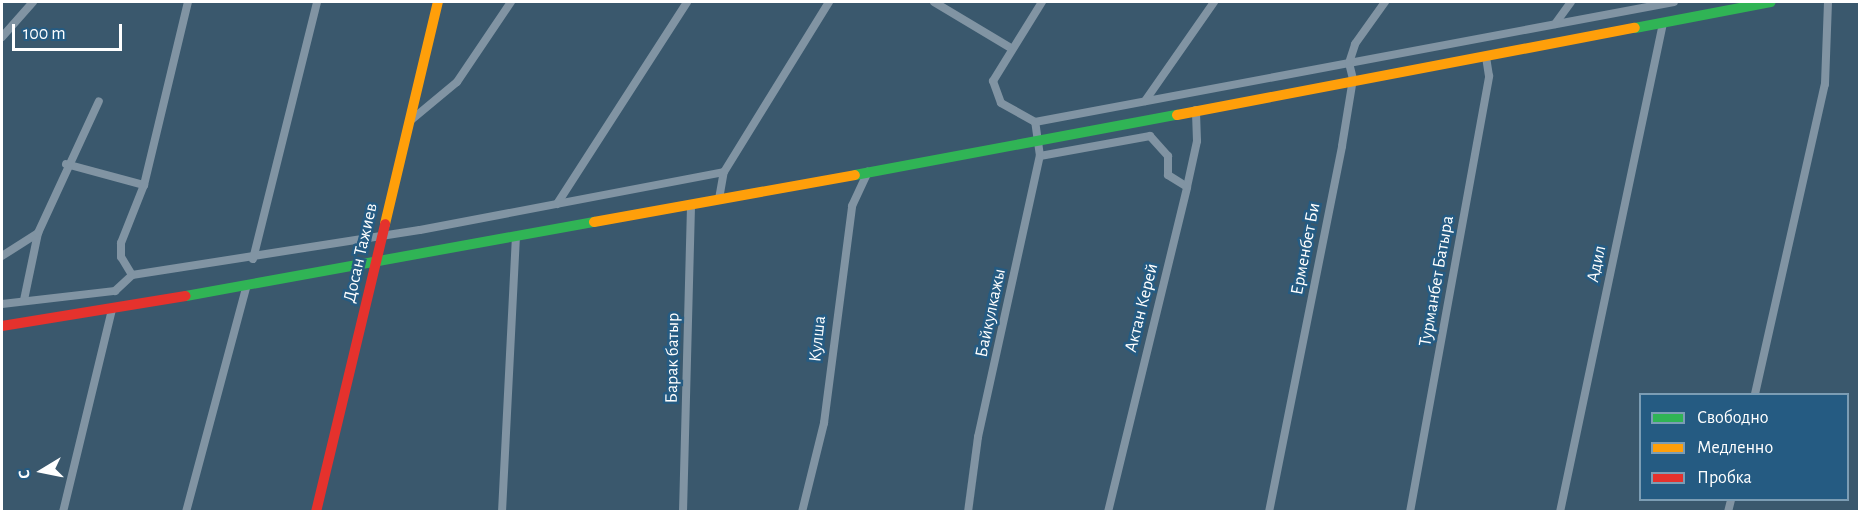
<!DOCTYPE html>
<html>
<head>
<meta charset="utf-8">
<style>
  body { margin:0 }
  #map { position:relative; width:1861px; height:513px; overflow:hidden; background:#3a586d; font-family:"Alegreya Sans",sans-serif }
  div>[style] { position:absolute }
  .street>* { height:8px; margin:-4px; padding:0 4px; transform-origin:4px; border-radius:4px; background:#8194a3 }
  .fast>* { height:10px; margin:-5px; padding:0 5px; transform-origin:5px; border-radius:5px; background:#30b455 }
  .slow>* { height:10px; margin:-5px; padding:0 5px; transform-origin:5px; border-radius:5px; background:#ff9f0a }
  .jam>* { height:10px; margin:-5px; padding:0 5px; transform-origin:5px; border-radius:5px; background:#e5322d }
  span { translate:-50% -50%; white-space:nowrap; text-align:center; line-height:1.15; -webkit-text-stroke:5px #255b82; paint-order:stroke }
  .street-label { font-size:18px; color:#fff }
  .frame { position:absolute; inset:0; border:3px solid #fff; pointer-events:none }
  .legend { position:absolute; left:1639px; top:393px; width:210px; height:108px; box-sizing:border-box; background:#255b82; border:2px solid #7c9db4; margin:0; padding:8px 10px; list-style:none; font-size:18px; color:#fff }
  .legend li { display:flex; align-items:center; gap:12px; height:30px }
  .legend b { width:30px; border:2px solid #7c9db4 }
  .north { position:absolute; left:12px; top:441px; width:60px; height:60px; -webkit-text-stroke:4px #255b82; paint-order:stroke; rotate:260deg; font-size:16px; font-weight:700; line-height:24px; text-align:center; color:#fff }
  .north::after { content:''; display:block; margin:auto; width:21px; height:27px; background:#fff; clip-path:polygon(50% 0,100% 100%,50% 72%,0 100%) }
  .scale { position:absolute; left:12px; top:24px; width:110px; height:27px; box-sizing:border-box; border:3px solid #fff; border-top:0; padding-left:8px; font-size:18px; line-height:21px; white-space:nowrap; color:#fff; -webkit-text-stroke:4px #255b82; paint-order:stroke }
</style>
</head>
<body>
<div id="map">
  <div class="street">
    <i style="left:934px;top:2px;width:90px;rotate:30.9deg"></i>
    <i style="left:1042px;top:2px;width:93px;rotate:121.8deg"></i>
    <i style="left:993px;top:81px;width:23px;rotate:70deg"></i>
    <i style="left:1001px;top:103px;width:39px;rotate:29deg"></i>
    <i style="left:1035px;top:122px;width:650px;rotate:-10.64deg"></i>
    <i style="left:1555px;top:24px;width:27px;rotate:-54deg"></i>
    <i style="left:2px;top:37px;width:47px;rotate:-48.5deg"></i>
    <i style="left:1145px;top:101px;width:121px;rotate:-55.1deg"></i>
    <i style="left:410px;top:121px;width:61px;rotate:-39.7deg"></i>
    <i style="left:457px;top:82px;width:97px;rotate:-56deg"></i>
    <i style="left:1040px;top:156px;width:112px;rotate:-10.3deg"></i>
    <i style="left:1150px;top:136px;width:27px;rotate:48deg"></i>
    <i style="left:1168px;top:156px;width:19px;rotate:90deg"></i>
    <i style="left:1168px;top:175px;width:22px;rotate:32deg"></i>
    <i style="left:66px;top:164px;width:81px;rotate:15.1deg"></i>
    <i style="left:719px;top:199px;width:27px;rotate:-80deg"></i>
    <i style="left:724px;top:172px;width:200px;rotate:-58.3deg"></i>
    <i style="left:557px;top:204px;width:240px;rotate:-57.2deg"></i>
    <i style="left:2px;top:256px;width:43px;rotate:-32.6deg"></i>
    <i style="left:253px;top:259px;width:265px;rotate:-76deg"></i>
    <i style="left:132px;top:275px;width:21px;rotate:-121deg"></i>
    <i style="left:121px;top:257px;width:14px;rotate:-90deg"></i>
    <i style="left:121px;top:243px;width:62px;rotate:-68.4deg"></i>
    <i style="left:144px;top:185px;width:188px;rotate:-76.5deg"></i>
    <i style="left:24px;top:300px;width:68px;rotate:-78.2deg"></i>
    <i style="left:38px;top:233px;width:145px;rotate:-65.2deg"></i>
    <i style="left:2px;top:304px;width:114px;rotate:-6.6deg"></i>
    <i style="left:115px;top:291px;width:23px;rotate:-43deg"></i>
    <i style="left:132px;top:275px;width:291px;rotate:-8.9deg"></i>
    <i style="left:420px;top:230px;width:309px;rotate:-10.8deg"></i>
    <i style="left:1755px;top:394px;width:318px;rotate:-77.3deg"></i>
    <i style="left:1825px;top:84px;width:82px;rotate:-87.9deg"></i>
    <i style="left:63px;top:512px;width:208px;rotate:-76.4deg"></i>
    <i style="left:186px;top:512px;width:235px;rotate:-75deg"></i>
    <i style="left:502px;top:512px;width:276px;rotate:-87.1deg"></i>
    <i style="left:683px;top:512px;width:308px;rotate:-88.5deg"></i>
    <i style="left:802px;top:512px;width:92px;rotate:-76.1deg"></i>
    <i style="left:824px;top:423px;width:219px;rotate:-82.6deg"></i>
    <i style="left:852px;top:206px;width:38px;rotate:-65deg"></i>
    <i style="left:968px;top:512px;width:76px;rotate:-82.4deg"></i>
    <i style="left:978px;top:437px;width:288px;rotate:-77.6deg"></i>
    <i style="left:1040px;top:156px;width:34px;rotate:-98deg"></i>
    <i style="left:1108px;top:512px;width:334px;rotate:-76.3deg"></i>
    <i style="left:1187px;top:187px;width:47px;rotate:-77.7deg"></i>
    <i style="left:1197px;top:141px;width:31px;rotate:-92deg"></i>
    <i style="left:1269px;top:512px;width:373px;rotate:-78.7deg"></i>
    <i style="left:1342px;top:146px;width:68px;rotate:-80.7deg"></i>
    <i style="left:1353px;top:79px;width:16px;rotate:-104deg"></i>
    <i style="left:1349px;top:63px;width:20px;rotate:-72deg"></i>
    <i style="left:1355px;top:44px;width:52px;rotate:-54.5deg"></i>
    <i style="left:1410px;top:512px;width:443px;rotate:-79.7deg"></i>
    <i style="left:1489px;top:76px;width:20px;rotate:-99deg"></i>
    <i style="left:1560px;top:512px;width:500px;rotate:-78.1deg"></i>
    <i style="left:1728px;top:512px;width:12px;rotate:-76deg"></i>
  </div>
  <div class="fast">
    <i style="left:1635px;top:28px;width:138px;rotate:-10.8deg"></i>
    <i style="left:855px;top:175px;width:328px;rotate:-10.6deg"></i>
    <i style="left:186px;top:296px;width:415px;rotate:-10.3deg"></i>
  </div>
  <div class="slow">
    <i style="left:1177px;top:115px;width:466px;rotate:-10.8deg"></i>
    <i style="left:594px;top:222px;width:265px;rotate:-10.2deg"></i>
    <i style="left:385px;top:224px;width:228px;rotate:-76.6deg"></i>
  </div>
  <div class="jam">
    <i style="left:2px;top:326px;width:186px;rotate:-9.3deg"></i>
    <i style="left:316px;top:512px;width:296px;rotate:-76.5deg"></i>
  </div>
  <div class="street-label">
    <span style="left:1306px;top:249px;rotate:-79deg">Ерменбет Би</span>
    <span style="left:361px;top:253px;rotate:-77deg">Досан Тажиев</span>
    <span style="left:1597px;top:264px;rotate:-78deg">Адил</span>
    <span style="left:1437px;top:281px;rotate:-80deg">Турманбет Батыра</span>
    <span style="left:1142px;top:308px;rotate:-76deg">Актан Керей</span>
    <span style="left:991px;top:313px;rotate:-78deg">Байкулкажы</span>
    <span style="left:818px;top:339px;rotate:-84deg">Кулша</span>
    <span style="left:673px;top:358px;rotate:-89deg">Барак батыр</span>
  </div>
  <div class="frame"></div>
  <ul class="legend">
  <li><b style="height:8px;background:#30b455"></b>Свободно</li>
  <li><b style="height:8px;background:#ff9f0a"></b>Медленно</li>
  <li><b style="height:8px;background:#e5322d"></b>Пробка</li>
  </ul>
  <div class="north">С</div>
  <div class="scale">100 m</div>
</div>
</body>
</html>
